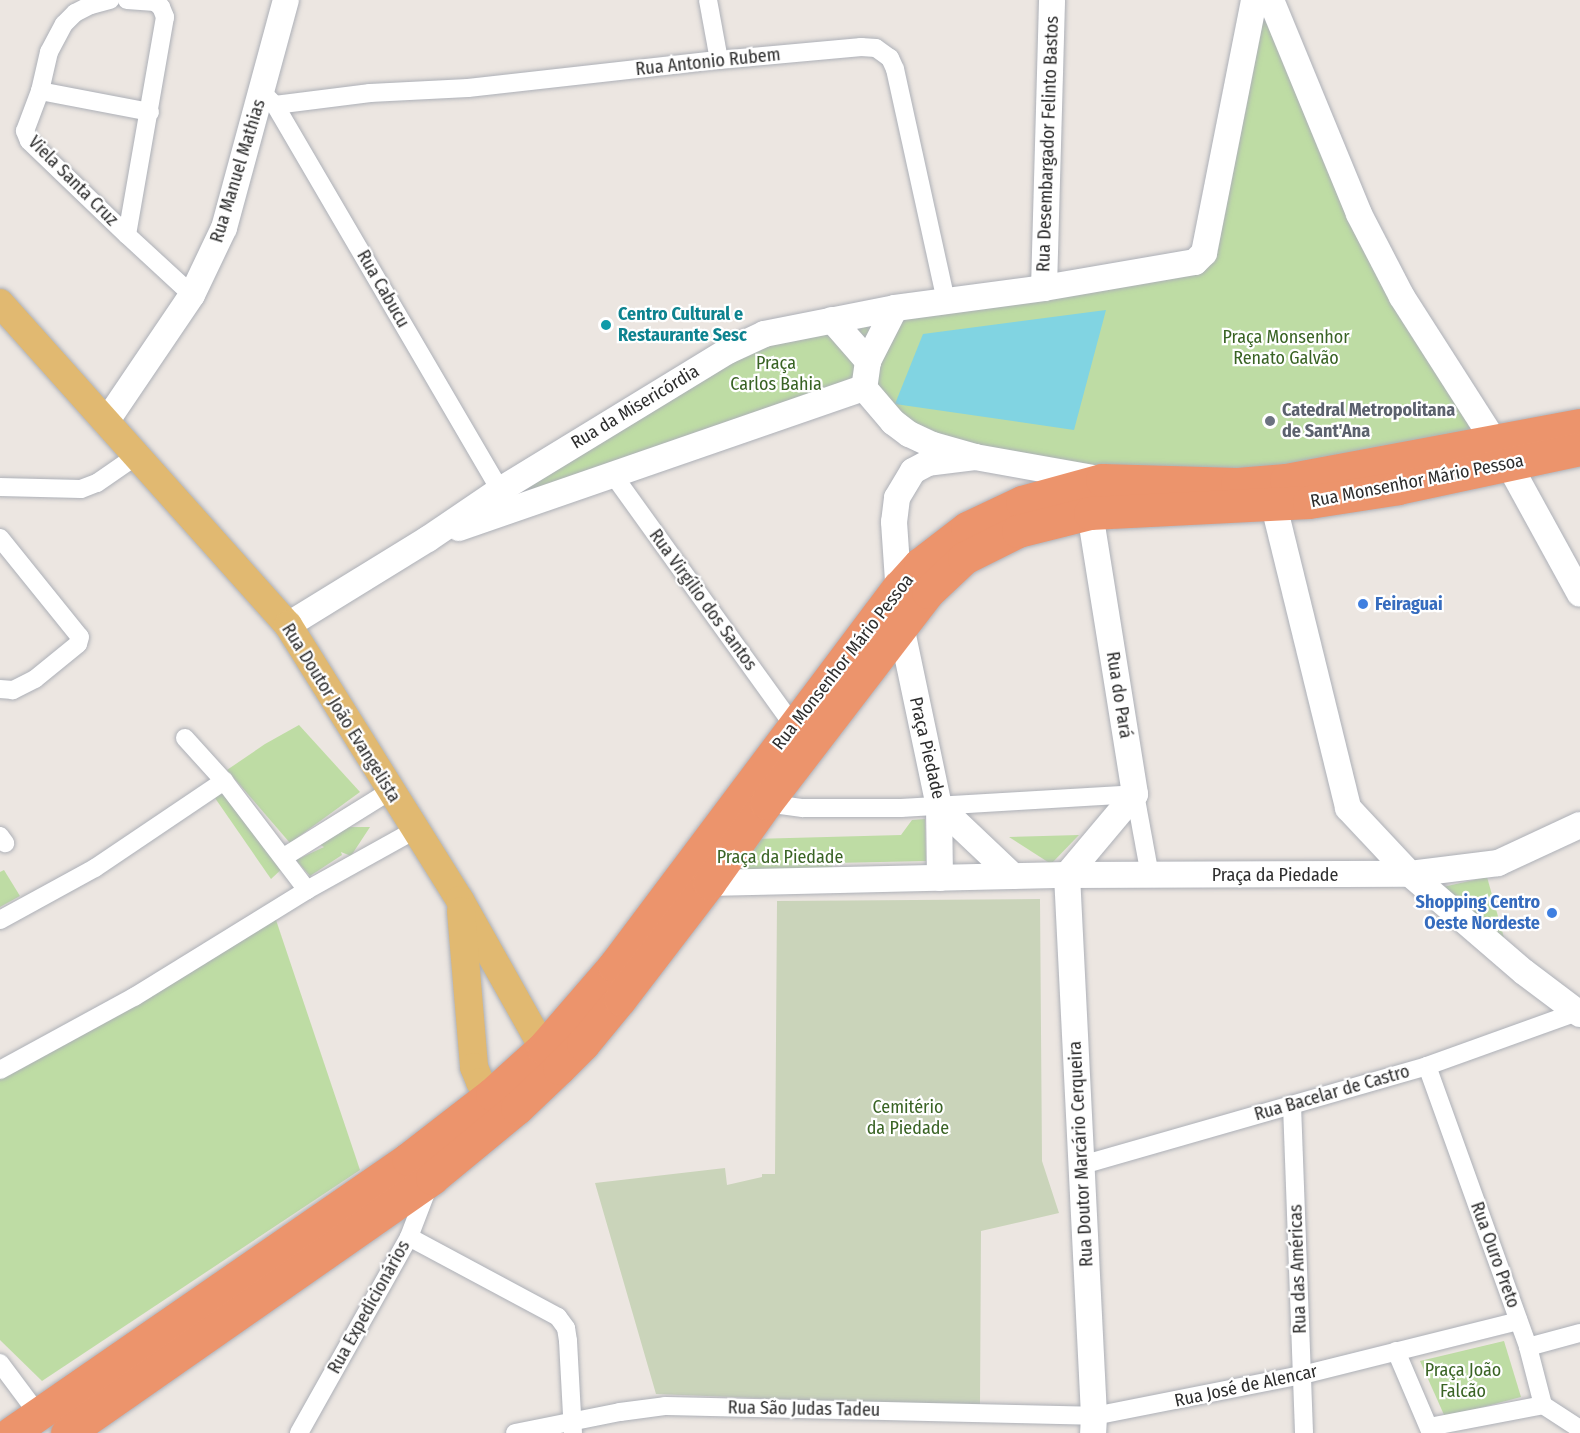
<!DOCTYPE html>
<html>
<head>
<meta charset="utf-8">
<style>
  body { margin:0 }
  #map { position:relative; width:1580px; height:1433px; overflow:hidden; background:#ece6e1; font-family:"Fira Sans Condensed",sans-serif }
  div>[style] { position:absolute }
  .green>* { inset:0; background:#bedca4 }
  .cemetery>* { inset:0; background:#cad4ba }
  .water>* { inset:0; background:#81d4e2 }
  .roads { filter:drop-shadow(0 0 2px #adb0b7) drop-shadow(0 0 2px #adb0b7) }
  .street>* { height:18px; margin:-9px; padding:0 9px; transform-origin:9px; border-radius:9px; background:#fff }
  .secondary>* { height:26px; margin:-13px; padding:0 13px; transform-origin:13px; border-radius:13px; background:#fff }
  .primary>* { height:28px; margin:-14px; padding:0 14px; transform-origin:14px; border-radius:14px; background:#e1b971 }
  .highway>* { height:33px; margin:-16.5px; padding:0 16.5px; transform-origin:16.5px; border-radius:16.5px; background:#ec946c }
  .dots>* { width:16px; height:16px; translate:-50% -50%; box-sizing:border-box; border:3px solid #fff; border-radius:50% }
  span { translate:-50% -50%; white-space:nowrap; text-align:center; line-height:1.15; -webkit-text-stroke:4.5px #fff; paint-order:stroke }
  .street-label { font-size:18px; color:#2d2d2d }
  .culture-label { font-size:18px; color:#0d838f; font-weight:700 }
  .left { translate:0 -50%; text-align:left }
  .park-label { font-size:18px; color:#396324 }
  .worship-label { font-size:18px; color:#5b616d; font-weight:700 }
  .shop-label { font-size:18px; color:#366cbe; font-weight:700 }
  .right { translate:-100% -50%; text-align:right }
</style>
</head>
<body>
<div id="map">
  <div class="green">
    <i style="clip-path:polygon(1255px 0,1270px 0,1475px 435px,1286px 473px,1104px 476px,934px 441px,865px 384px,428px 539px,728px 351px,898px 313px,1194px 264px)"></i>
    <i style="clip-path:polygon(299px 725px,360px 792px,290px 843px,227px 770px,265px 744px)"></i>
    <i style="clip-path:polygon(225px 788px,285px 866px,271px 879px,215px 798px)"></i>
    <i style="clip-path:polygon(925px 819px,926px 861px,834px 863px,829px 873px,728px 877px,752px 839px,901px 835px,912px 820px)"></i>
    <i style="clip-path:polygon(342px 827px,370px 827px,351px 856px,341px 852px,342px 855px,310px 876px,296px 860px,324px 847px,319px 844px)"></i>
    <i style="clip-path:polygon(1079px 835px,1051px 864px,1009px 837px)"></i>
    <i style="clip-path:polygon(4px 870px,20px 896px,0 907px,0 872px)"></i>
    <i style="clip-path:polygon(1487px 877px,1506px 945px,1434px 889px)"></i>
    <i style="clip-path:polygon(275px 917px,360px 1170px,42px 1381px,0 1340px,0 1076px)"></i>
    <i style="clip-path:polygon(1504px 1341px,1521px 1397px,1445px 1417px,1420px 1361px)"></i>
  </div>
  <div class="cemetery">
    <i style="clip-path:polygon(1040px 899px,1042px 1161px,1059px 1213px,981px 1231px,980px 1407px,656px 1394px,595px 1183px,725px 1168px,727px 1185px,762px 1177px,762px 1174px,775px 1174px,777px 901px)"></i>
  </div>
  <div class="water">
    <i style="clip-path:polygon(1106px 310px,1074px 430px,895px 404px,923px 334px)"></i>
  </div>
  <div class="roads">
    <div class="street">
      <i style="left:127px;top:0;width:28px;rotate:4deg"></i>
      <i style="left:155px;top:2px;width:8px;rotate:40deg"></i>
      <i style="left:161px;top:7px;width:11px;rotate:68deg"></i>
      <i style="left:165px;top:17px;width:221px;rotate:99.9deg"></i>
      <i style="left:127px;top:235px;width:88px;rotate:42.7deg"></i>
      <i style="left:708px;top:0;width:61px;rotate:79.6deg"></i>
      <i style="left:40px;top:91px;width:40px;rotate:-77deg"></i>
      <i style="left:49px;top:52px;width:32px;rotate:-62deg"></i>
      <i style="left:64px;top:24px;width:16px;rotate:-45deg"></i>
      <i style="left:75px;top:13px;width:18px;rotate:-27deg"></i>
      <i style="left:91px;top:5px;width:20px;rotate:-15deg"></i>
      <i style="left:267px;top:97px;width:11px;rotate:45deg"></i>
      <i style="left:275px;top:105px;width:446px;rotate:59.7deg"></i>
      <i style="left:275px;top:105px;width:96px;rotate:-7.2deg"></i>
      <i style="left:370px;top:93px;width:98px;rotate:-2.9deg"></i>
      <i style="left:468px;top:88px;width:253px;rotate:-6.4deg"></i>
      <i style="left:719px;top:60px;width:143px;rotate:-5.2deg"></i>
      <i style="left:861px;top:47px;width:15px;rotate:4deg"></i>
      <i style="left:876px;top:48px;width:17px;rotate:36deg"></i>
      <i style="left:890px;top:58px;width:12px;rotate:66deg"></i>
      <i style="left:895px;top:69px;width:237px;rotate:77.6deg"></i>
      <i style="left:127px;top:235px;width:136px;rotate:-136.2deg"></i>
      <i style="left:29px;top:141px;width:11px;rotate:-112deg"></i>
      <i style="left:25px;top:131px;width:43px;rotate:-69.4deg"></i>
      <i style="left:40px;top:91px;width:112px;rotate:10.8deg"></i>
      <i style="left:614px;top:476px;width:307px;rotate:54.3deg"></i>
      <i style="left:0;top:487px;width:81px;rotate:1.4deg"></i>
      <i style="left:81px;top:489px;width:17px;rotate:-21deg"></i>
      <i style="left:97px;top:483px;width:47px;rotate:-34.7deg"></i>
      <i style="left:0;top:538px;width:127px;rotate:51.1deg"></i>
      <i style="left:80px;top:637px;width:7px;rotate:106deg"></i>
      <i style="left:78px;top:644px;width:55px;rotate:140.9deg"></i>
      <i style="left:35px;top:679px;width:25px;rotate:153deg"></i>
      <i style="left:13px;top:690px;width:13px;rotate:-176deg"></i>
      <i style="left:185px;top:738px;width:58px;rotate:47.8deg"></i>
      <i style="left:224px;top:781px;width:137px;rotate:52.7deg"></i>
      <i style="left:766px;top:803px;width:37px;rotate:8deg"></i>
      <i style="left:803px;top:808px;width:98px"></i>
      <i style="left:901px;top:808px;width:234px;rotate:-3.4deg"></i>
      <i style="left:1135px;top:794px;width:83px;rotate:79.6deg"></i>
      <i style="left:0;top:836px;width:9px;rotate:54deg"></i>
      <i style="left:284px;top:857px;width:125px;rotate:-31.9deg"></i>
      <i style="left:0;top:920px;width:108px;rotate:-28.7deg"></i>
      <i style="left:95px;top:868px;width:156px;rotate:-34deg"></i>
      <i style="left:1427px;top:1066px;width:299px;rotate:70.2deg"></i>
      <i style="left:1528px;top:1347px;width:60px;rotate:75.5deg"></i>
      <i style="left:1543px;top:1405px;width:44px;rotate:33deg"></i>
      <i style="left:0;top:1070px;width:153px;rotate:-28.6deg"></i>
      <i style="left:134px;top:997px;width:203px;rotate:-31.7deg"></i>
      <i style="left:307px;top:890px;width:124px;rotate:-29.1deg"></i>
      <i style="left:1292px;top:1105px;width:328px;rotate:87.9deg"></i>
      <i style="left:1082px;top:1165px;width:359px;rotate:-16deg"></i>
      <i style="left:1427px;top:1066px;width:163px;rotate:-19.8deg"></i>
      <i style="left:409px;top:1237px;width:169px;rotate:28.2deg"></i>
      <i style="left:558px;top:1317px;width:14px;rotate:54deg"></i>
      <i style="left:566px;top:1328px;width:13px;rotate:81deg"></i>
      <i style="left:568px;top:1341px;width:92px;rotate:86.9deg"></i>
      <i style="left:1528px;top:1347px;width:54px;rotate:-15.1deg"></i>
      <i style="left:1396px;top:1351px;width:89px;rotate:66.9deg"></i>
      <i style="left:0;top:1363px;width:64px;rotate:53.3deg"></i>
      <i style="left:1429px;top:1427px;width:116px;rotate:-10.9deg"></i>
      <i style="left:299px;top:1433px;width:225px;rotate:-60.7deg"></i>
      <i style="left:409px;top:1237px;width:56px;rotate:-69deg"></i>
      <i style="left:515px;top:1433px;width:107px;rotate:-11.3deg"></i>
      <i style="left:620px;top:1412px;width:45px;rotate:-7.6deg"></i>
      <i style="left:665px;top:1406px;width:429px;rotate:1.3deg"></i>
      <i style="left:1094px;top:1416px;width:212px;rotate:-11.2deg"></i>
      <i style="left:1302px;top:1375px;width:223px;rotate:-14deg"></i>
    </div>
    <div class="secondary">
      <i style="left:1271px;top:0;width:231px;rotate:67.6deg"></i>
      <i style="left:1359px;top:214px;width:93px;rotate:62.6deg"></i>
      <i style="left:1402px;top:297px;width:197px;rotate:57.4deg"></i>
      <i style="left:1508px;top:463px;width:149px;rotate:61.2deg"></i>
      <i style="left:1044px;top:288px;width:288px;rotate:-88.4deg"></i>
      <i style="left:895px;top:308px;width:59px;rotate:117deg"></i>
      <i style="left:868px;top:361px;width:27px;rotate:98deg"></i>
      <i style="left:864px;top:388px;width:45px;rotate:49.5deg"></i>
      <i style="left:893px;top:422px;width:20px;rotate:37deg"></i>
      <i style="left:909px;top:434px;width:26px;rotate:25deg"></i>
      <i style="left:933px;top:445px;width:44px;rotate:15.9deg"></i>
      <i style="left:975px;top:457px;width:126px;rotate:10.1deg"></i>
      <i style="left:832px;top:320px;width:55px;rotate:48.7deg"></i>
      <i style="left:106px;top:422px;width:153px;rotate:-55.9deg"></i>
      <i style="left:192px;top:295px;width:74px;rotate:-64.5deg"></i>
      <i style="left:224px;top:228px;width:236px;rotate:-74.8deg"></i>
      <i style="left:975px;top:457px;width:47px;rotate:172.7deg"></i>
      <i style="left:928px;top:463px;width:17px;rotate:152deg"></i>
      <i style="left:913px;top:471px;width:31px;rotate:121deg"></i>
      <i style="left:897px;top:498px;width:24px;rotate:97deg"></i>
      <i style="left:894px;top:522px;width:104px;rotate:86.1deg"></i>
      <i style="left:901px;top:626px;width:184px;rotate:78.1deg"></i>
      <i style="left:939px;top:806px;width:102px;rotate:43.4deg"></i>
      <i style="left:1274px;top:506px;width:311px;rotate:76.2deg"></i>
      <i style="left:1348px;top:808px;width:91px;rotate:46.8deg"></i>
      <i style="left:1410px;top:874px;width:150px;rotate:40.7deg"></i>
      <i style="left:1524px;top:972px;width:70px;rotate:36.9deg"></i>
      <i style="left:1090px;top:513px;width:285px;rotate:80.9deg"></i>
      <i style="left:1135px;top:794px;width:106px;rotate:130deg"></i>
      <i style="left:1067px;top:875px;width:542px;rotate:87.14deg"></i>
      <i style="left:1094px;top:1416px;width:17px;rotate:93deg"></i>
      <i style="left:459px;top:528px;width:429px;rotate:-19.1deg"></i>
      <i style="left:288px;top:625px;width:164px;rotate:-31.6deg"></i>
      <i style="left:428px;top:539px;width:87px;rotate:-34.2deg"></i>
      <i style="left:500px;top:490px;width:267px;rotate:-31.4deg"></i>
      <i style="left:728px;top:351px;width:40px;rotate:-25deg"></i>
      <i style="left:764px;top:334px;width:134px;rotate:-11.2deg"></i>
      <i style="left:895px;top:308px;width:150px;rotate:-7.6deg"></i>
      <i style="left:1044px;top:288px;width:153px;rotate:-9.8deg"></i>
      <i style="left:1195px;top:262px;width:13px;rotate:-45deg"></i>
      <i style="left:1204px;top:253px;width:258px;rotate:-78.8deg"></i>
      <i style="left:939px;top:806px;width:72px;rotate:89.2deg"></i>
      <i style="left:709px;top:883px;width:358px;rotate:-1.3deg"></i>
      <i style="left:1067px;top:875px;width:343px;rotate:-0.2deg"></i>
      <i style="left:1410px;top:874px;width:89px;rotate:-7.1deg"></i>
      <i style="left:1498px;top:863px;width:90px;rotate:-24.9deg"></i>
    </div>
    <div class="primary">
      <i style="left:0;top:303px;width:432px;rotate:48.2deg"></i>
      <i style="left:288px;top:625px;width:324px;rotate:58deg"></i>
      <i style="left:460px;top:900px;width:170px;rotate:60.7deg"></i>
      <i style="left:543px;top:1048px;width:19px;rotate:51deg"></i>
      <i style="left:461px;top:911px;width:157px;rotate:85.2deg"></i>
      <i style="left:474px;top:1067px;width:16px;rotate:68deg"></i>
      <i style="left:480px;top:1082px;width:17px;rotate:45deg"></i>
      <i style="left:492px;top:1094px;width:22px;rotate:30deg"></i>
    </div>
    <div class="highway">
      <i style="left:11px;top:1433px;width:482px;rotate:-34.6deg"></i>
      <i style="left:408px;top:1159px;width:106px;rotate:-37.7deg"></i>
      <i style="left:492px;top:1094px;width:69px;rotate:-42deg"></i>
      <i style="left:543px;top:1048px;width:108px;rotate:-49.1deg"></i>
      <i style="left:614px;top:966px;width:474px;rotate:-53.1deg"></i>
      <i style="left:899px;top:587px;width:31px;rotate:-48deg"></i>
      <i style="left:920px;top:564px;width:59px;rotate:-37.5deg"></i>
      <i style="left:967px;top:528px;width:61px;rotate:-25.3deg"></i>
      <i style="left:1022px;top:502px;width:83px;rotate:-15.4deg"></i>
      <i style="left:1102px;top:480px;width:135px;rotate:1.7deg"></i>
      <i style="left:1237px;top:484px;width:49px;rotate:-4.7deg"></i>
      <i style="left:1286px;top:480px;width:299px;rotate:-10.6deg"></i>
      <i style="left:67px;top:1433px;width:445px;rotate:-34.9deg"></i>
      <i style="left:432px;top:1178px;width:110px;rotate:-39.5deg"></i>
      <i style="left:517px;top:1108px;width:58px;rotate:-43.6deg"></i>
      <i style="left:559px;top:1068px;width:34px;rotate:-45deg"></i>
      <i style="left:583px;top:1044px;width:58px;rotate:-50.6deg"></i>
      <i style="left:620px;top:999px;width:146px;rotate:-52.5deg"></i>
      <i style="left:709px;top:883px;width:98px;rotate:-54.5deg"></i>
      <i style="left:766px;top:803px;width:266px;rotate:-52.5deg"></i>
      <i style="left:928px;top:592px;width:50px;rotate:-43.4deg"></i>
      <i style="left:964px;top:558px;width:60px;rotate:-26.6deg"></i>
      <i style="left:1018px;top:531px;width:74px;rotate:-14deg"></i>
      <i style="left:1090px;top:513px;width:219px;rotate:-2.9deg"></i>
      <i style="left:1309px;top:502px;width:90px;rotate:-8.9deg"></i>
      <i style="left:1398px;top:488px;width:186px;rotate:-12.1deg"></i>
    </div>
  </div>
  <div class="dots">
    <i style="left:606px;top:325px;background:#0f9aa8"></i>
    <i style="left:1270px;top:421px;background:#6b7280"></i>
    <i style="left:1363px;top:604px;background:#3f7fe0"></i>
    <i style="left:1552px;top:913px;background:#3f7fe0"></i>
  </div>
  <div class="street-label">
    <span style="left:708px;top:62px;rotate:-6deg">Rua Antonio Rubem</span>
    <span style="left:1048px;top:144px;rotate:-88deg">Rua Desembargador Felinto Bastos</span>
    <span style="left:238px;top:171px;rotate:-73deg">Rua Manuel Mathias</span>
    <span style="left:73px;top:181px;rotate:45deg">Viela Santa Cruz</span>
    <span style="left:383px;top:289px;rotate:60deg">Rua Cabucu</span>
    <span style="left:635px;top:407px;rotate:-31deg">Rua da Misericórdia</span>
    <span style="left:1417px;top:481px;rotate:-11deg">Rua Monsenhor Mário Pessoa</span>
    <span style="left:703px;top:600px;rotate:54deg">Rua Virgílio dos Santos</span>
    <span style="left:843px;top:662px;rotate:-52deg">Rua Monsenhor Mário Pessoa</span>
    <span style="left:1119px;top:695px;rotate:81deg">Rua do Pará</span>
    <span style="left:341px;top:713px;rotate:58deg">Rua Doutor João Evangelista</span>
    <span style="left:927px;top:748px;rotate:77deg">Praça Piedade</span>
    <span style="left:1275px;top:875px">Praça da Piedade</span>
    <span style="left:1332px;top:1093px;rotate:-16deg">Rua Bacelar de Castro</span>
    <span style="left:1081px;top:1154px;rotate:-93deg">Rua Doutor Marcário Cerqueira</span>
    <span style="left:1495px;top:1255px;rotate:70deg">Rua Ouro Preto</span>
    <span style="left:1298px;top:1269px;rotate:-92deg">Rua das Américas</span>
    <span style="left:369px;top:1307px;rotate:-61deg">Rua Expedicionários</span>
    <span style="left:1246px;top:1386px;rotate:-12deg">Rua José de Alencar</span>
    <span style="left:804px;top:1409px;rotate:1deg">Rua São Judas Tadeu</span>
  </div>
  <div class="culture-label">
    <span class="left" style="left:618px;top:325px">Centro Cultural e<br>Restaurante Sesc</span>
  </div>
  <div class="park-label">
    <span style="left:1286px;top:348px">Praça Monsenhor<br>Renato Galvão</span>
    <span style="left:776px;top:374px">Praça<br>Carlos Bahia</span>
    <span style="left:780px;top:857px">Praça da Piedade</span>
    <span style="left:908px;top:1118px">Cemitério<br>da Piedade</span>
    <span style="left:1463px;top:1381px">Praça João<br>Falcão</span>
  </div>
  <div class="worship-label">
    <span class="left" style="left:1282px;top:421px">Catedral Metropolitana<br>de Sant'Ana</span>
  </div>
  <div class="shop-label">
    <span class="left" style="left:1375px;top:604px">Feiraguai</span>
    <span class="right" style="left:1540px;top:913px">Shopping Centro<br>Oeste Nordeste</span>
  </div>
</div>
</body>
</html>
